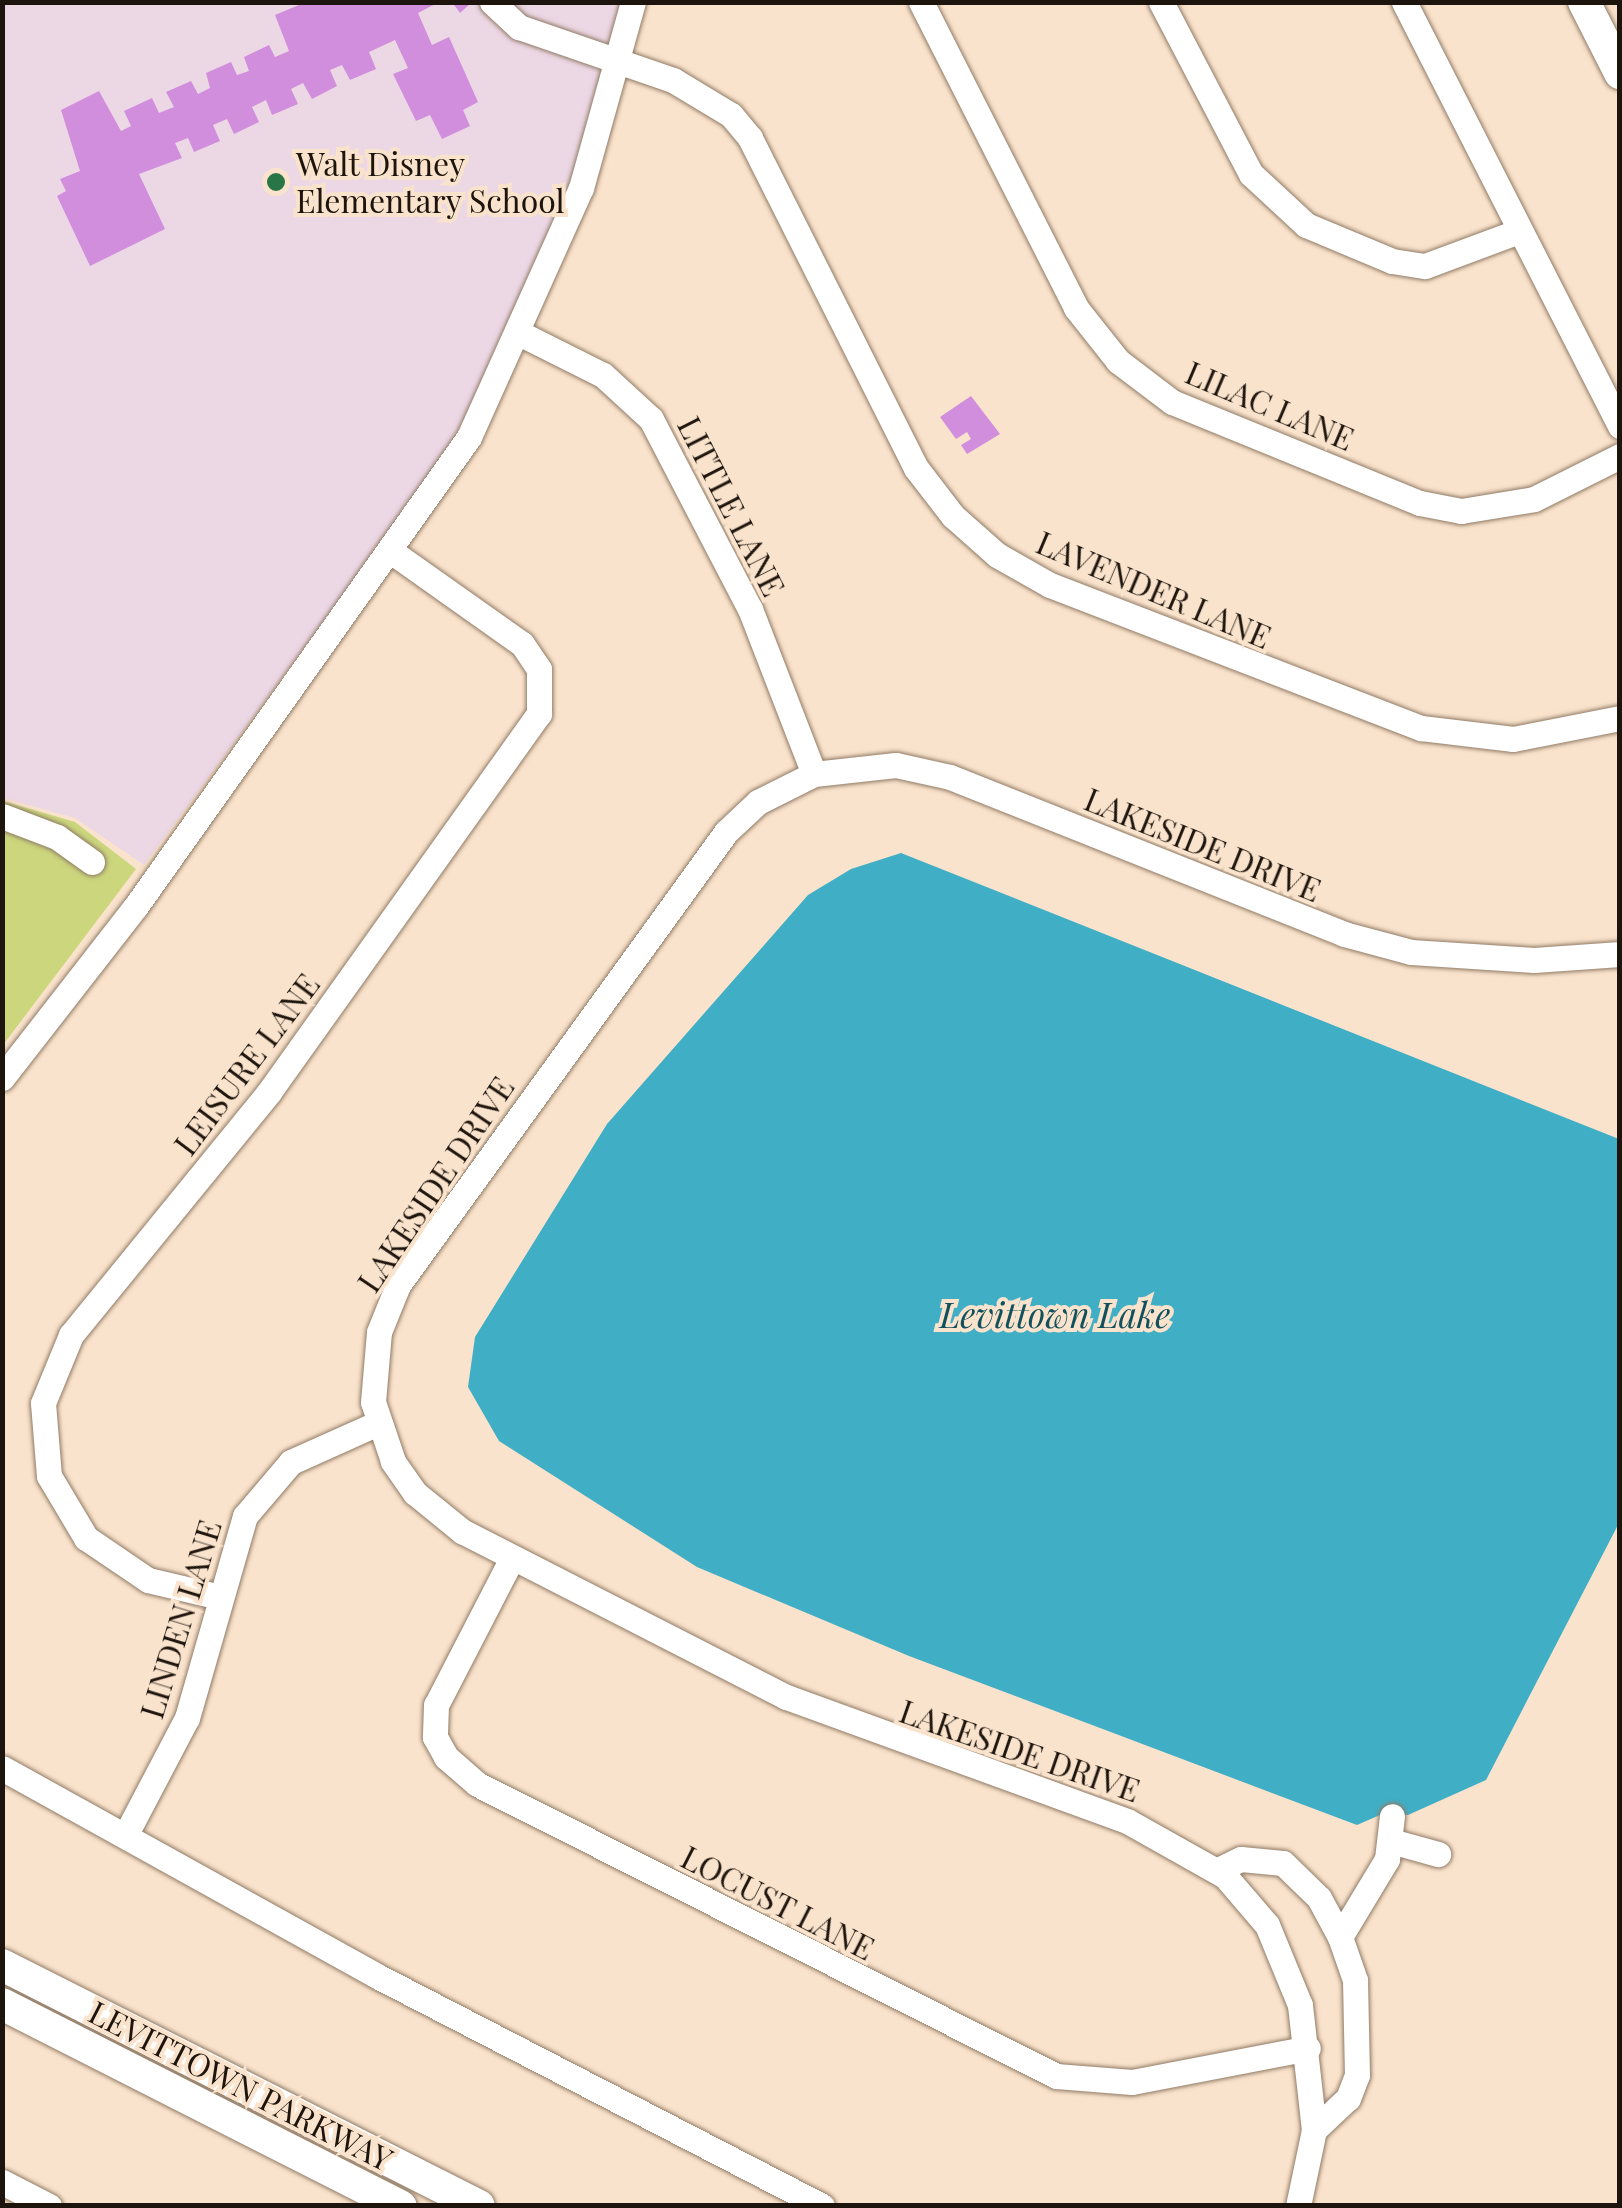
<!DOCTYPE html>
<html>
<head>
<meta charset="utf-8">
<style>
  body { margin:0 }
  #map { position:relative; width:1622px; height:2208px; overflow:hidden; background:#fae3cc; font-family:"Playfair Display",serif }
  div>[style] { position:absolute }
  .education>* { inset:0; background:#ecd7e5 }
  .green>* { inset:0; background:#cbd67d }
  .water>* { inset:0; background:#40afc6 }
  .building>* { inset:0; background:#d08edc }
  .roads { filter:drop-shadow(0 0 2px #907b66) drop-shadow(0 0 2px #907b66) }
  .minor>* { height:25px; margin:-12.5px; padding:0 12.5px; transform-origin:12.5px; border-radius:12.5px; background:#fff }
  .major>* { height:32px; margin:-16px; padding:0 16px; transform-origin:16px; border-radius:16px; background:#fff }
  .dots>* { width:28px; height:28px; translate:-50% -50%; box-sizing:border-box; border:5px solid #fae3cc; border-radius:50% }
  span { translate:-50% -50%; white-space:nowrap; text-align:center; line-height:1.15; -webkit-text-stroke:8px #fae3cc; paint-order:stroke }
  .poi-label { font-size:32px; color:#1d150d }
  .left { translate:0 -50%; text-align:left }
  .street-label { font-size:32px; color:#1d150d }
  .water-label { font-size:35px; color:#11515d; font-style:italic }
  .frame { position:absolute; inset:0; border:5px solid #1d150d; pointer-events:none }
</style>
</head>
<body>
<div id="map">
  <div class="education">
    <i style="clip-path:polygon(2px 3px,620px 3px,576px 167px,484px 383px,438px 466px,144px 865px,75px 818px,3px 798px)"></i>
  </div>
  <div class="green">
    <i style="clip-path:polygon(3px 801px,75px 822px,136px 869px,3px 1045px)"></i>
  </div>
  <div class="water">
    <i style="clip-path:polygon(901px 853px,1619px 1139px,1619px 1523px,1486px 1780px,1408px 1815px,1380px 1815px,1357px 1825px,909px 1656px,697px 1567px,499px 1441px,468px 1387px,475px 1337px,607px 1124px,808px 895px,851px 869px)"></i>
  </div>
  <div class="building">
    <i style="clip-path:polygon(306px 2px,439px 2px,418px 13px,432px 45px,449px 37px,478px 102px,463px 110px,470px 126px,442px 139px,430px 115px,416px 121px,393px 74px,408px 68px,395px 40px,369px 52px,376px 69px,350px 80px,342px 65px,330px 70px,337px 86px,312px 99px,303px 83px,291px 89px,298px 104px,272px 115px,266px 100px,252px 107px,259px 122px,234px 134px,227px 119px,213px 125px,220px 141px,194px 152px,188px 138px,175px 143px,182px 158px,139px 174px,165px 229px,90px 266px,57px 196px,66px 191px,60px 179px,80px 171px,61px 110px,99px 91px,121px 131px,131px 126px,124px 111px,152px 98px,159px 113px,174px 107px,166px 92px,191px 81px,198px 94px,210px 88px,206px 73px,231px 62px,237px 75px,249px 71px,244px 57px,269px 45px,275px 57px,289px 51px,275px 15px)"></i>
    <i style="clip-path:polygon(452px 2px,472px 2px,460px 13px)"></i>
    <i style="clip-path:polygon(971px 396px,1000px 434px,967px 454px,961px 445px,971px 439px,967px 432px,956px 439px,940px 417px)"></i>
  </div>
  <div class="roads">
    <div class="minor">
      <i style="left:492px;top:2px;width:37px;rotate:43deg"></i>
      <i style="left:519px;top:27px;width:163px;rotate:19deg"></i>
      <i style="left:673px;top:80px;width:68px;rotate:31.1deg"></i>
      <i style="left:731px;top:115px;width:30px;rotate:50deg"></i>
      <i style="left:750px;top:138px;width:369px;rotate:63.3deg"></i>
      <i style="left:916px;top:468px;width:61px;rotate:52.4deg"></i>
      <i style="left:953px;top:516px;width:59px;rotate:41.6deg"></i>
      <i style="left:997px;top:555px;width:61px;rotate:29.5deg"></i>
      <i style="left:1050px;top:585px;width:398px;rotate:21.1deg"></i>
      <i style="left:1421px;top:728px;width:93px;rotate:6.8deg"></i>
      <i style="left:1513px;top:739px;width:109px;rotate:-11.1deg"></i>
      <i style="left:921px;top:2px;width:343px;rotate:63.1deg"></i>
      <i style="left:1076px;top:308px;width:68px;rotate:51.6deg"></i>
      <i style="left:1118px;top:361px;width:68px;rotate:37.2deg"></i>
      <i style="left:1172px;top:402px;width:268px;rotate:22.2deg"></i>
      <i style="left:1420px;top:503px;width:42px;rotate:11deg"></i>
      <i style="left:1461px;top:511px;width:74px;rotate:-9.3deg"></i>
      <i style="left:1534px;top:499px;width:96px;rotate:-26.6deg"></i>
      <i style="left:1161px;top:2px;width:194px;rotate:62.4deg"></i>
      <i style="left:1251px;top:174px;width:75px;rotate:42.8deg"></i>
      <i style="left:1306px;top:225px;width:93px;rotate:22.7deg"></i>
      <i style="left:1392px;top:261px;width:33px;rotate:9deg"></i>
      <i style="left:1425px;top:266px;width:100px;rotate:-20.4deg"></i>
      <i style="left:1404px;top:2px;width:476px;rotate:63deg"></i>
      <i style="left:517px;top:332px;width:96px;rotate:26.6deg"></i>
      <i style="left:603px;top:375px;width:65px;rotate:42.5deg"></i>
      <i style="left:651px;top:419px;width:214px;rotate:62.5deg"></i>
      <i style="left:750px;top:609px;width:177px;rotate:68.8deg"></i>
      <i style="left:2px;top:816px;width:59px;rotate:20.9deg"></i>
      <i style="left:57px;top:837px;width:43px;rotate:35.5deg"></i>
      <i style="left:2px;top:1078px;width:218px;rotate:-52.1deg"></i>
      <i style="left:136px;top:906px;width:575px;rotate:-54.62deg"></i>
      <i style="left:469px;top:437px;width:273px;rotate:-65.8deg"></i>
      <i style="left:581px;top:188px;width:193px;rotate:-74.4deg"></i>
      <i style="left:512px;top:1558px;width:165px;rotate:117.3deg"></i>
      <i style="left:436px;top:1705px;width:32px;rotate:92deg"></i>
      <i style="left:435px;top:1737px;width:23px;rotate:61deg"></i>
      <i style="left:446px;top:1757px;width:41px;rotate:41.1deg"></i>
      <i style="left:477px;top:1784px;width:648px;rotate:26.76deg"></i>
      <i style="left:1056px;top:2076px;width:76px;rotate:4.5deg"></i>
      <i style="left:1132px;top:2082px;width:179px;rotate:-10.9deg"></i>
      <i style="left:220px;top:1597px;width:74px;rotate:-166.7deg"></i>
      <i style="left:148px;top:1580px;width:75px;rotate:-145.9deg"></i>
      <i style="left:86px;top:1538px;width:72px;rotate:-120.8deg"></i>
      <i style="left:49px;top:1476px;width:73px;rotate:-94.7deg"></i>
      <i style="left:43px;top:1403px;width:74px;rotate:-67.6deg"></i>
      <i style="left:71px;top:1335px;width:313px;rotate:-50.8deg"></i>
      <i style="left:269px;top:1092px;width:465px;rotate:-54.5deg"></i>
      <i style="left:539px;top:714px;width:45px;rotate:-90deg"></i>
      <i style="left:539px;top:669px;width:30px;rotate:-124deg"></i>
      <i style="left:522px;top:644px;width:159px;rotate:-144.7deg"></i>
      <i style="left:2px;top:1768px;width:429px;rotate:29deg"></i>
      <i style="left:377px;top:1976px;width:501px;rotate:27.33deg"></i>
      <i style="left:126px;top:1834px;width:131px;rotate:-62.3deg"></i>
      <i style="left:187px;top:1718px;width:210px;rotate:-74deg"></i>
      <i style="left:245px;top:1516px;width:71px;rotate:-49.6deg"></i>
      <i style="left:291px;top:1462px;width:95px;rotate:-24.1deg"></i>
      <i style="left:1391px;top:1841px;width:49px;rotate:15.5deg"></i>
      <i style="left:1218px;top:1870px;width:25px;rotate:-26deg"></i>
      <i style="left:1241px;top:1859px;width:42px;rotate:5.4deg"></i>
      <i style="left:1283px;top:1863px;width:50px;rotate:44.2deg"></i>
      <i style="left:1319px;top:1898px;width:44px;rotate:61.7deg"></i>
      <i style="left:1340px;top:1937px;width:46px;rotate:70.8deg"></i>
      <i style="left:1355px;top:1980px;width:95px;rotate:88.8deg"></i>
      <i style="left:1357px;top:2075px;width:25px;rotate:111deg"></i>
      <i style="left:1348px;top:2098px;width:47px;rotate:136.7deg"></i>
      <i style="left:1340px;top:1937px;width:91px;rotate:-58.9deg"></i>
      <i style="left:1387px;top:1859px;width:43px;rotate:-83.4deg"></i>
      <i style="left:2px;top:2182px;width:53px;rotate:27.1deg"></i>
      <i style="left:1298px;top:2206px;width:78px;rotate:-78.1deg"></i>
      <i style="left:1314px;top:2130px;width:126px;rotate:-96.4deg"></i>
      <i style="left:1300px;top:2005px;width:87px;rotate:-112.4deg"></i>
      <i style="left:1267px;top:1925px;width:65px;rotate:-130.6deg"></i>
      <i style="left:1225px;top:1876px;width:112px;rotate:-150.7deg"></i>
      <i style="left:1127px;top:1821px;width:363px;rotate:-160deg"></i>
      <i style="left:786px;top:1697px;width:363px;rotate:-152.9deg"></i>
      <i style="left:463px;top:1532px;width:62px;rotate:-140.9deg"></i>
      <i style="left:415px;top:1493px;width:39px;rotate:-125deg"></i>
      <i style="left:393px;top:1461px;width:62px;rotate:-108.7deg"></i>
      <i style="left:373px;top:1402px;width:70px;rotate:-85.1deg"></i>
      <i style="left:379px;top:1332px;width:51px;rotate:-68deg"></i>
      <i style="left:398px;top:1285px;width:559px;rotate:-54.09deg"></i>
      <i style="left:726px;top:832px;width:44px;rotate:-43.2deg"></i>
      <i style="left:758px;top:802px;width:63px;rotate:-26.6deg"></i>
      <i style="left:814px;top:774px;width:82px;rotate:-6.3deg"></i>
      <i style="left:896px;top:765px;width:55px;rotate:12.5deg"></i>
      <i style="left:950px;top:777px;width:424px;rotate:21.7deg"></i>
      <i style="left:1344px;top:934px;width:69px;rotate:15deg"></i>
      <i style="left:1411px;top:952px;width:123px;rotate:3.7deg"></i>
      <i style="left:1534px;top:960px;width:86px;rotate:-4deg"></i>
    </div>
    <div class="major">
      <i style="left:1584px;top:2px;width:80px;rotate:63.1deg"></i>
      <i style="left:2px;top:1965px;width:534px;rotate:26.8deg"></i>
      <i style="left:2px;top:2004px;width:447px;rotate:26.9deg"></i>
    </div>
  </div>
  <div class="dots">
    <i style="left:276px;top:182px;background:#287645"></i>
  </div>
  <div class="poi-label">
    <span class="left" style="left:296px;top:182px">Walt Disney<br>Elementary School</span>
  </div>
  <div class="street-label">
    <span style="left:1270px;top:405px;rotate:23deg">LILAC LANE</span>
    <span style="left:732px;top:506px;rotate:63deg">LITTLE LANE</span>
    <span style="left:1154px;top:589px;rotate:23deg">LAVENDER LANE</span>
    <span style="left:1203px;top:844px;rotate:22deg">LAKESIDE DRIVE</span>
    <span style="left:246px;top:1064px;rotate:-53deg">LEISURE LANE</span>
    <span style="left:435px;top:1184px;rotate:-56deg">LAKESIDE DRIVE</span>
    <span style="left:180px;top:1619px;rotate:-73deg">LINDEN LANE</span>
    <span style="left:1020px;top:1750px;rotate:19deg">LAKESIDE DRIVE</span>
    <span style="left:778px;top:1902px;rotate:27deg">LOCUST LANE</span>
    <span style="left:241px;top:2085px;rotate:27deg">LEVITTOWN PARKWAY</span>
  </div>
  <div class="water-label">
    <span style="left:1055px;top:1314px">Levittown Lake</span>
  </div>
  <div class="frame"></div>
</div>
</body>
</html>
